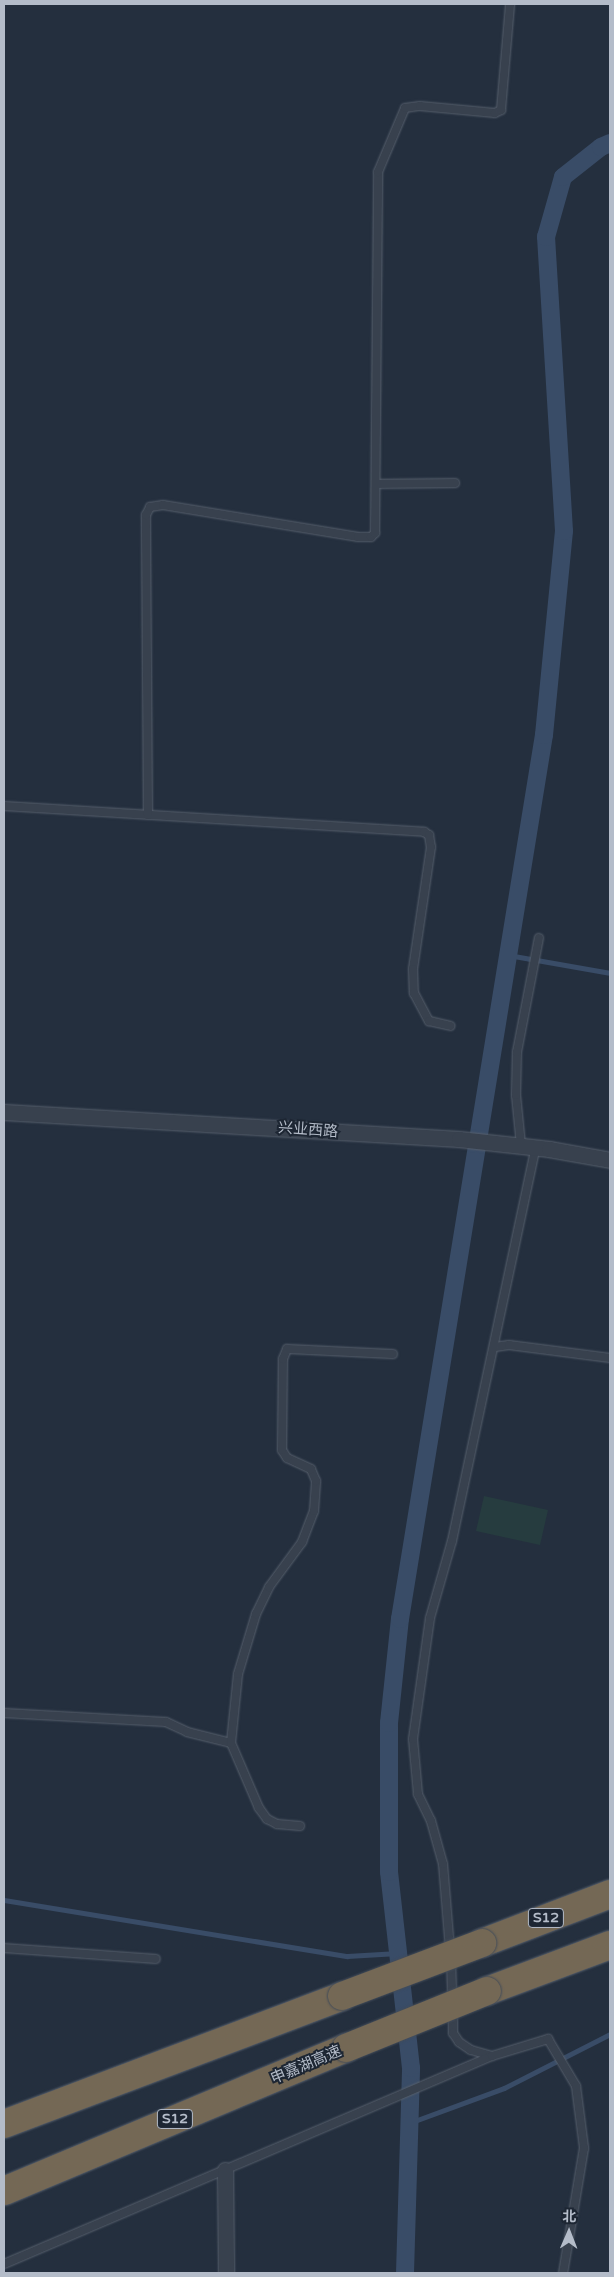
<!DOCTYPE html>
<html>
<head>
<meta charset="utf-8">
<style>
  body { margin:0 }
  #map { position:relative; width:614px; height:2277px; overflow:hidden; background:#242f3e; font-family:"Varela Round","Noto Sans SC",sans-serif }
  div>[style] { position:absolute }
  .green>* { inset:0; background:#263c3f }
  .stream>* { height:5px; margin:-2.5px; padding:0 2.5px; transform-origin:2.5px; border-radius:2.5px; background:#394c67 }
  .canal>* { height:18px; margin:-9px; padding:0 9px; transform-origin:9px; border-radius:9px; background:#394c67 }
  .roads { filter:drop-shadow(0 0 1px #565f6c) drop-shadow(0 0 1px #565f6c) }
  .lane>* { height:8px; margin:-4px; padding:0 4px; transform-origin:4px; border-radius:4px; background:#38414e }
  .street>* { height:15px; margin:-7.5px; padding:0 7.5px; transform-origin:7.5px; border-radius:7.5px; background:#38414e }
  .highway>* { height:28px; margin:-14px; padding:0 14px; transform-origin:14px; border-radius:14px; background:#746855 }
  .bridges { filter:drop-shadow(0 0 1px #434c59) drop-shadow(0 0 1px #434c59) }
  .highway-bridge>* { height:28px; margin:-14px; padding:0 14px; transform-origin:14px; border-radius:14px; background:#746855 }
  span { translate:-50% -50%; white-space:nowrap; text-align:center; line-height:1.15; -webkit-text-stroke:4px #1d2633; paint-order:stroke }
  .shield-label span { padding:1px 4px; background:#1d2633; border:1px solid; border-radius:4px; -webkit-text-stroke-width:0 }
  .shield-label { font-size:14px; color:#b4bcc9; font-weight:700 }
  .street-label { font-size:15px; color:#b4bcc9 }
  .frame { position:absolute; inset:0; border:5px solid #b4bcc9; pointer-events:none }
  .north { position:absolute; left:544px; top:2207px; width:50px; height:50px; -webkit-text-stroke:4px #1d2633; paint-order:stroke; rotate:1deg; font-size:14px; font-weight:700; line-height:20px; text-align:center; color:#b4bcc9 }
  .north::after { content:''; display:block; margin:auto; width:18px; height:22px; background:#b4bcc9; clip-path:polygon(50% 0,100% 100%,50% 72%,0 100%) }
</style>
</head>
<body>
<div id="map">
  <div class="green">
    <i style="clip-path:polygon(484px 1496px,548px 1510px,540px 1545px,476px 1531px)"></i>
  </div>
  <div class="stream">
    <i style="left:508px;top:955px;width:104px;rotate:10deg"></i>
    <i style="left:4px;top:1900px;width:348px;rotate:9.3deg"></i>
    <i style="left:347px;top:1956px;width:51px;rotate:-3.4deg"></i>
    <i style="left:409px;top:2123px;width:101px;rotate:-20.2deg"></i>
    <i style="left:504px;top:2088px;width:119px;rotate:-27deg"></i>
  </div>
  <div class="canal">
    <i style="left:405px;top:2273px;width:205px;rotate:-88.3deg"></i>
    <i style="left:411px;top:2068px;width:197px;rotate:-96.4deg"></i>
    <i style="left:389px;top:1872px;width:149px;rotate:-90deg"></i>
    <i style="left:389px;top:1723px;width:105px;rotate:-84deg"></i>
    <i style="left:400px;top:1619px;width:896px;rotate:-80.75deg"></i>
    <i style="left:544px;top:735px;width:205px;rotate:-84.4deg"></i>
    <i style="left:564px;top:531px;width:295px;rotate:-93.5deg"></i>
    <i style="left:546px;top:237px;width:62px;rotate:-74.2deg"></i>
    <i style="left:563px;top:177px;width:48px;rotate:-38.3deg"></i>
    <i style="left:601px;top:147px;width:10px;rotate:-24deg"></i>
  </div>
  <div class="roads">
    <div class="lane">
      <i style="left:376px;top:484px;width:79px;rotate:-0.7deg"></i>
      <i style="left:4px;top:806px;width:421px;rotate:3.5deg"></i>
      <i style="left:424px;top:832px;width:6px;rotate:31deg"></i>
      <i style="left:429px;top:835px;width:12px;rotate:81deg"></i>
      <i style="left:431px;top:847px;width:123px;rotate:98.4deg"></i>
      <i style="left:413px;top:969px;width:24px;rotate:88deg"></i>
      <i style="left:414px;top:993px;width:32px;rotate:62deg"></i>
      <i style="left:429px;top:1021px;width:22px;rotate:13deg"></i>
      <i style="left:148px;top:815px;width:300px;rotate:-90.4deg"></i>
      <i style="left:146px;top:515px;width:9px;rotate:-63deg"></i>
      <i style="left:150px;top:507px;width:13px;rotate:-9deg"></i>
      <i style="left:163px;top:505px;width:198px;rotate:9.3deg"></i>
      <i style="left:358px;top:537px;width:13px"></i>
      <i style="left:371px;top:537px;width:6px;rotate:-45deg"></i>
      <i style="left:375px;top:533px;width:361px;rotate:-89.5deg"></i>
      <i style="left:378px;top:172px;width:69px;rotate:-67.1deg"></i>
      <i style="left:405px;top:108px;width:15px;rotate:-8deg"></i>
      <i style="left:420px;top:106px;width:75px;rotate:5.3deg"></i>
      <i style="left:495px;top:113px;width:7px;rotate:-27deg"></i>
      <i style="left:501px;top:110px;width:106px;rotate:-85.1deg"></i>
      <i style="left:521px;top:1145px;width:50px;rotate:-95.7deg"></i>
      <i style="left:516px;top:1095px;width:43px;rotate:-88.7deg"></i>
      <i style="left:517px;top:1052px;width:116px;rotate:-79.1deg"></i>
      <i style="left:495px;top:1347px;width:14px;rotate:-8deg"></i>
      <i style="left:509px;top:1345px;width:102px;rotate:7.3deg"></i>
      <i style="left:4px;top:1713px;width:162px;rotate:3.2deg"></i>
      <i style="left:166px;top:1722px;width:23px;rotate:25deg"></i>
      <i style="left:187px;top:1732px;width:45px;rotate:14deg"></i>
      <i style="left:300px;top:1826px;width:23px;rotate:-175deg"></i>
      <i style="left:277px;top:1824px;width:11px;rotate:-153deg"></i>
      <i style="left:267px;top:1819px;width:14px;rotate:-126deg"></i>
      <i style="left:259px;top:1808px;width:71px;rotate:-113.3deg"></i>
      <i style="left:231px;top:1743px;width:69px;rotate:-84.2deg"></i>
      <i style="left:238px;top:1674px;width:63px;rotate:-73.3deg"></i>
      <i style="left:256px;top:1614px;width:30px;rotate:-64deg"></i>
      <i style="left:269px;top:1587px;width:56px;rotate:-53.7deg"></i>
      <i style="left:302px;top:1542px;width:33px;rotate:-69deg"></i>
      <i style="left:314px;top:1511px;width:30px;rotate:-86deg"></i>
      <i style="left:316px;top:1481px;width:13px;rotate:-113deg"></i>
      <i style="left:311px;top:1469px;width:26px;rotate:-155deg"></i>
      <i style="left:287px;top:1458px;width:9px;rotate:-122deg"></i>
      <i style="left:282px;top:1450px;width:91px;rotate:-89.4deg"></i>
      <i style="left:283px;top:1359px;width:11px;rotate:-68deg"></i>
      <i style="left:287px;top:1349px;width:106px;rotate:2.7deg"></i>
      <i style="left:4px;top:1948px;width:152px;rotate:4.1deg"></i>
      <i style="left:450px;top:1949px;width:85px;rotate:-94.7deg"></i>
      <i style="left:443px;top:1864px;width:45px;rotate:-105.6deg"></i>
      <i style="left:431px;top:1821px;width:30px;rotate:-116deg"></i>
      <i style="left:418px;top:1794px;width:55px;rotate:-95.2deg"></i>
      <i style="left:413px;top:1739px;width:122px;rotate:-82deg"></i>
      <i style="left:430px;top:1618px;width:80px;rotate:-74.1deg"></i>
      <i style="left:452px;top:1541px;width:403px;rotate:-78deg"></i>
      <i style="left:451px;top:1961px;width:38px;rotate:88deg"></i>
      <i style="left:453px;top:2011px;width:22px;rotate:90deg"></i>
      <i style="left:453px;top:2033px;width:11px;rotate:56deg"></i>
      <i style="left:459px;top:2042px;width:14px;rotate:34deg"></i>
      <i style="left:471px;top:2050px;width:22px;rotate:16deg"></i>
      <i style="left:4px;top:2264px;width:530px;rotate:-23.09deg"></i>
      <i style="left:492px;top:2056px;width:59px;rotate:-16.9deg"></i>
      <i style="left:548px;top:2039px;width:55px;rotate:59.2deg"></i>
      <i style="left:576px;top:2086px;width:63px;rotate:82.6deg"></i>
      <i style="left:584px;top:2148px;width:127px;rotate:99.5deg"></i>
    </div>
    <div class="street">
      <i style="left:4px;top:1112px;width:456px;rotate:3.4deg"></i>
      <i style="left:459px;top:1139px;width:91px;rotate:6.3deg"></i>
      <i style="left:549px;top:1149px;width:62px;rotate:10.2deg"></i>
      <i style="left:225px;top:2170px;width:103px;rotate:89.4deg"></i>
    </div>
    <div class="highway">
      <i style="left:482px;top:1943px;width:137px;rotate:-20.9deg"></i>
      <i style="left:487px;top:1991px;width:131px;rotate:-20.5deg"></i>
      <i style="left:4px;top:2124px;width:361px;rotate:-20.7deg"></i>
      <i style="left:4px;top:2191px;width:371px;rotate:-22.7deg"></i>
    </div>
  </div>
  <div class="bridges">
    <div class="highway-bridge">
      <i style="left:342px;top:1996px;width:150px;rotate:-20.7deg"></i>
      <i style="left:346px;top:2048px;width:152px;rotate:-22deg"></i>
    </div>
  </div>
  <div class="shield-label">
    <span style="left:546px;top:1918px">S12</span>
    <span style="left:175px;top:2119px">S12</span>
  </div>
  <div class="street-label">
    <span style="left:308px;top:1130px;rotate:4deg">兴业西路</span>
    <span style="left:306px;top:2065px;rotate:-23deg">申嘉湖高速</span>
  </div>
  <div class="frame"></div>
  <div class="north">北</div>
</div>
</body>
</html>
